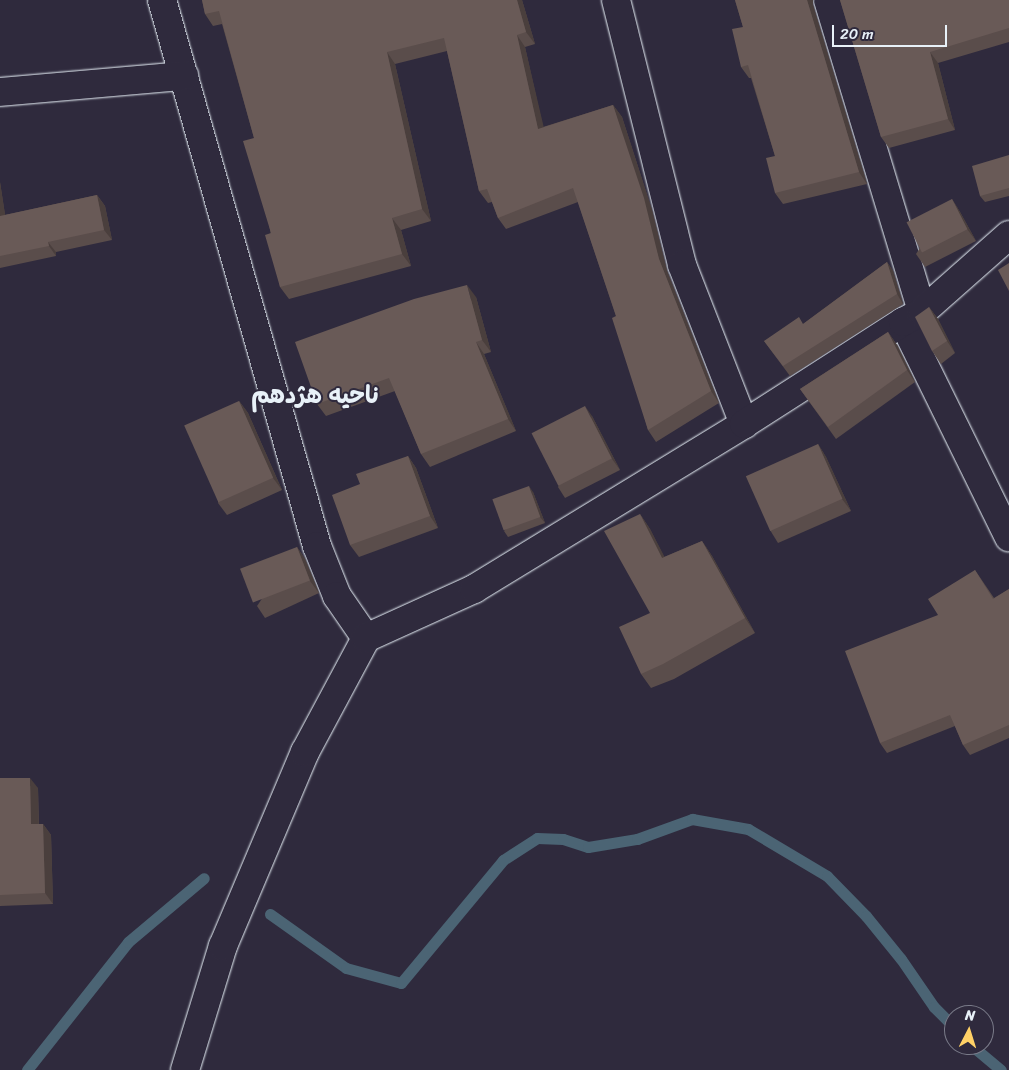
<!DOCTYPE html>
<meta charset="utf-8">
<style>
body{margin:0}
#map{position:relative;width:1009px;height:1070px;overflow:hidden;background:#2f2a3d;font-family:Sriracha,"Playpen Sans Arabic",sans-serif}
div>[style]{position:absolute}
.stream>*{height:11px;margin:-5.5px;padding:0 5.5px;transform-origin:5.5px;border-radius:5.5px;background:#4b6474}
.roads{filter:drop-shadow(0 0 1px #e8f1f8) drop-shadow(0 0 1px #e8f1f8)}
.minor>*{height:28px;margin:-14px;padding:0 14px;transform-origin:14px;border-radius:14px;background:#2f2a3d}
.wall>*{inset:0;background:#5a4d4b}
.shaded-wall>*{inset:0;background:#4a3f3d}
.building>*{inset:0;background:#695a57;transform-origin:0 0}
span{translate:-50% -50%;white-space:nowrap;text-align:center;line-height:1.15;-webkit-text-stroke:4px #2f2a3d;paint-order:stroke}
.district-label{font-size:24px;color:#e8f1f8;font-weight:700}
.north{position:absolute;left:944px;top:1005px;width:50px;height:50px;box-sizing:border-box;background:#2f2a3d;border:1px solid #797a88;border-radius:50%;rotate:5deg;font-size:14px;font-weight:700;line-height:20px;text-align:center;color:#e8f1f8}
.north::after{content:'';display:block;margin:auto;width:18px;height:22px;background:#ffd166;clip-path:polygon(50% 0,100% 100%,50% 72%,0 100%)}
.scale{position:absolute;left:832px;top:25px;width:115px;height:22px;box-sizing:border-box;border:2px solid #e8f1f8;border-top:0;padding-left:6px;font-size:15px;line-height:18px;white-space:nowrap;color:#e8f1f8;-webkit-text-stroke:4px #2f2a3d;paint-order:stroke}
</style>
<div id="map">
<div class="stream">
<div style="left:270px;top:914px;width:93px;rotate:35.4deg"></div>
<div style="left:346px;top:968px;width:57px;rotate:15.3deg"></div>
<div style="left:401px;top:983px;width:160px;rotate:-50.3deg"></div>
<div style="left:503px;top:860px;width:40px;rotate:-32.9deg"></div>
<div style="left:537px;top:838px;width:26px;rotate:2deg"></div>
<div style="left:563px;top:839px;width:26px;rotate:18deg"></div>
<div style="left:588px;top:847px;width:50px;rotate:-9.3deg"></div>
<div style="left:637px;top:839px;width:59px;rotate:-20deg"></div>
<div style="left:692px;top:819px;width:57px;rotate:10.1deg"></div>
<div style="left:748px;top:829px;width:92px;rotate:30.7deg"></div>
<div style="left:827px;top:876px;width:56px;rotate:45.7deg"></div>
<div style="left:866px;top:916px;width:55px;rotate:50.9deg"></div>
<div style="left:901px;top:959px;width:58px;rotate:55.5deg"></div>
<div style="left:934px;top:1007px;width:28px;rotate:45deg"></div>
<div style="left:971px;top:1045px;width:39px;rotate:40deg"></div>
<div style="left:27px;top:1070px;width:163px;rotate:-51.7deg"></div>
<div style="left:128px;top:942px;width:99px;rotate:-40.1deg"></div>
</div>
<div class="roads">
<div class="minor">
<div style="left:162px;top:0;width:568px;rotate:74.15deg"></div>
<div style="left:317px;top:546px;width:54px;rotate:68.2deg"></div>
<div style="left:337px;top:596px;width:51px;rotate:55.4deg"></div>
<div style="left:616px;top:0;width:273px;rotate:76deg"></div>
<div style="left:682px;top:265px;width:171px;rotate:68.7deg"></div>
<div style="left:828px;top:0;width:326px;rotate:73.2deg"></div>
<div style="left:0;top:92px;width:185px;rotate:-5deg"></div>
<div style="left:903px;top:322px;width:240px;rotate:63.8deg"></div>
<div style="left:185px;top:1070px;width:130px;rotate:-73deg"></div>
<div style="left:223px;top:946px;width:211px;rotate:-67.1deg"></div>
<div style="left:305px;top:752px;width:129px;rotate:-61.8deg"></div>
<div style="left:366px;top:638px;width:119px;rotate:-24.4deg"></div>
<div style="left:474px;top:589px;width:316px;rotate:-31.4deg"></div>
<div style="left:744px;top:424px;width:189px;rotate:-32.7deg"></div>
<div style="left:903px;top:322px;width:21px;rotate:-28deg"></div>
<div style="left:922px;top:312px;width:116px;rotate:-41.5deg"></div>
</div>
</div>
<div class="wall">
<div style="clip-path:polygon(202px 0,522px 0,535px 44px,525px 47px,543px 127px,613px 105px,622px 117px,652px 210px,667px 271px,719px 403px,656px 442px,648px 430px,616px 316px,578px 202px,506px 229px,498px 218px,492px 202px,488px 203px,479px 191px,447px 51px,395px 64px,431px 221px,401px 230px,411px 266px,289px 299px,280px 287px,254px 138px,222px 24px,213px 26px,205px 14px)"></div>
<div style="clip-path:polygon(735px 0,813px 0,813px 5px,867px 184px,783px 204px,775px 193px,775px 156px,751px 78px,749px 78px,741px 67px,743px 27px)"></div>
<div style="clip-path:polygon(840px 0,1009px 0,1009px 42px,938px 63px,955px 130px,889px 148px,881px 137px)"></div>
<div style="clip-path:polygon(1009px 155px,1009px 196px,985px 202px,980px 196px)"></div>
<div style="clip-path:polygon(0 182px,5px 215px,97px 195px,105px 206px,112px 240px,56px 252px,56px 256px,0 268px)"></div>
<div style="clip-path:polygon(952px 199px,960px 212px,976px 241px,925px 267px,916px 254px)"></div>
<div style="clip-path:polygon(887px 262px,893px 271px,903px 304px,790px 376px,764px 341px,803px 324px)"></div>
<div style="clip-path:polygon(476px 297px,491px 352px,484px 354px,516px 431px,430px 467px,421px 454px,395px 391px,326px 416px,317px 404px)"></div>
<div style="clip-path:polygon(929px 307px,938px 319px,955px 353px,941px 364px,932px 351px)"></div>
<div style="clip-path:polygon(888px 332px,897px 345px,915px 382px,836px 439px,800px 389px)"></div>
<div style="clip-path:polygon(239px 401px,248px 413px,282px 490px,227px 515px,218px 503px)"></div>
<div style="clip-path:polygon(592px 416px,620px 470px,565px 498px,558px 487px)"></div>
<div style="clip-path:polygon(818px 444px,826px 457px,851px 511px,778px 543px,770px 530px)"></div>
<div style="clip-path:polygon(408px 456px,416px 468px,438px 528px,359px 557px,350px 545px,360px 484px)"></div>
<div style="clip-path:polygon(533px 492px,545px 523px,508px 537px,504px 531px)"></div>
<div style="clip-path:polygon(640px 514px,650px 529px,664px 557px,702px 541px,712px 556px,755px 633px,674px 679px,651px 688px,641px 674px,650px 613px)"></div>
<div style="clip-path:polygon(297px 547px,305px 559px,319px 593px,265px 618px,257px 606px)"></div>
<div style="clip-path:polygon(975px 570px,994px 598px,1009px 589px,1009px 738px,970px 755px,963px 745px,955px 726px,887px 753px,880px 743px,938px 615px)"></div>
<div style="clip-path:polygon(0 778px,38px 788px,39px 824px,43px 824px,51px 835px,53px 904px,0 906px)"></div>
</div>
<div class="shaded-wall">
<div style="clip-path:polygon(517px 0,522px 0,535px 44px,526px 32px)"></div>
<div style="clip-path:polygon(807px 0,813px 0,813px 5px,867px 184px,859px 172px)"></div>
<div style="clip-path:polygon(517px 35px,525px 47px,547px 141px,538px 129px)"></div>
<div style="clip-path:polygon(387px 52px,395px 64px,431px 221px,422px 209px)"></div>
<div style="clip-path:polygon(930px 52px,938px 63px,955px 130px,948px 119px)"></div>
<div style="clip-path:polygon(613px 105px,622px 117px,652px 210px,667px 271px,719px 403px,711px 391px,659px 259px)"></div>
<div style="clip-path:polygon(0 182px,7px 227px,0 217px)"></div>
<div style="clip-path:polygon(97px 195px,105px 206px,112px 240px,104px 230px)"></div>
<div style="clip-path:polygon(952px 199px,960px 212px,976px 241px,967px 229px)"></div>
<div style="clip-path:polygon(392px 218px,401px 230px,411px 266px,402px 254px)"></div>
<div style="clip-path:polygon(48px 242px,56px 252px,56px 256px,49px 246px)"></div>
<div style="clip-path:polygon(887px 262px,893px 271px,903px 304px,897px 294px)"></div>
<div style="clip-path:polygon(467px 285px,476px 297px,491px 352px,482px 340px)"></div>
<div style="clip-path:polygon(929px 307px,938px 319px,955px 353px,947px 341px)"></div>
<div style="clip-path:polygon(888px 332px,897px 345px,915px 382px,907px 370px)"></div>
<div style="clip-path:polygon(476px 342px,484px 354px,516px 431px,508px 419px)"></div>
<div style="clip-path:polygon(239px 401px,248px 413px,282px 490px,273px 478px)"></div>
<div style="clip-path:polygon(585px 406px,592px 416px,620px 470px,612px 459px)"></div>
<div style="clip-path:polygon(818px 444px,826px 457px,851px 511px,842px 499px)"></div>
<div style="clip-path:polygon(408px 456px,416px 468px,438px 528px,430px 516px)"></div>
<div style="clip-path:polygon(529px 486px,533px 492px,545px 523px,540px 517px)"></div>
<div style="clip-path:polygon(640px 514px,650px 529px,673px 573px,662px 558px)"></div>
<div style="clip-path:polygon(702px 541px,712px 556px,755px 633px,745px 618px)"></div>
<div style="clip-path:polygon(297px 547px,305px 559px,319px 593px,310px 581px)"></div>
<div style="clip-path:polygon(30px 778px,38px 788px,39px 835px,31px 824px)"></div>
<div style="clip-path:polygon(43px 824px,51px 835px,53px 904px,45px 893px)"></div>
</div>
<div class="building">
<div style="clip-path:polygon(202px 0,517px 0,526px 32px,517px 35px,538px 129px,613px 105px,644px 198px,659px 259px,711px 391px,648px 430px,612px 318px,616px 316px,573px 188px,498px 218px,487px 189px,479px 191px,444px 38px,387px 52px,422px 209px,392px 218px,402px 254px,280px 287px,265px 235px,271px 233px,243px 141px,254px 138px,219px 11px,205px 14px)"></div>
<div style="clip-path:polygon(735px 0,807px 0,859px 172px,775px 193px,766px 158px,775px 156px,748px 65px,741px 67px,732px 29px,743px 27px)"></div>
<div style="clip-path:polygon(840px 0,1009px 0,1009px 28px,930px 52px,948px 119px,881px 137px)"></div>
<div style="clip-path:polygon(1009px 155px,1009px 188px,980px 196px,972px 166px)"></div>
<div style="clip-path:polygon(97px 195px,104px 230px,48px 242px,49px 246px,0 256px,0 216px)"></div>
<div style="left:952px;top:199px;width:34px;height:51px;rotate:63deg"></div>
<div style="clip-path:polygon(887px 262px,897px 294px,783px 366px,764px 341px,799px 317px,803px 324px)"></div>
<div style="clip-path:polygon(1009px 263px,1009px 291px,998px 270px)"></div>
<div style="clip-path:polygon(467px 285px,482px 340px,476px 342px,508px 419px,421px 454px,389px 378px,317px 404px,295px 342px,414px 299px)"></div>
<div style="clip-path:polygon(929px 307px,947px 341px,932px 351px,915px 317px)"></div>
<div style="clip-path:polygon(888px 332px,907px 370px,828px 427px,800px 389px)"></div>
<div style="left:239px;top:401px;width:84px;height:60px;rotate:66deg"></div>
<div style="left:585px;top:406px;width:59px;height:60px;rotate:63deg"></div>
<div style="left:818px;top:444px;width:60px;height:79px;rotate:66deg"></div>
<div style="clip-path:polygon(408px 456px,430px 516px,350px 545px,332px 495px,360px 484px,356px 474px)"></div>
<div style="left:529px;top:486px;width:33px;height:39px;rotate:70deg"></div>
<div style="clip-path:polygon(640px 514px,662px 558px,702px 541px,745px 618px,663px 664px,641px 674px,619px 627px,650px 613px,604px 531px)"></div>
<div style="left:297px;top:547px;width:36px;height:61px;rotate:69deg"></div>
<div style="clip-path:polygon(975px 570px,993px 599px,1009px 589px,1009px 725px,963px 745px,950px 715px,880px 743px,845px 651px,938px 615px,928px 599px)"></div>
<div style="clip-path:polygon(0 778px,30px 778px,31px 824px,43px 824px,45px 893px,0 895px)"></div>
</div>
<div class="district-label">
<span style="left:315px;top:396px">ناحیه هژدهم</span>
</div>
<div class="north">N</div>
<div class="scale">20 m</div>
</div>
